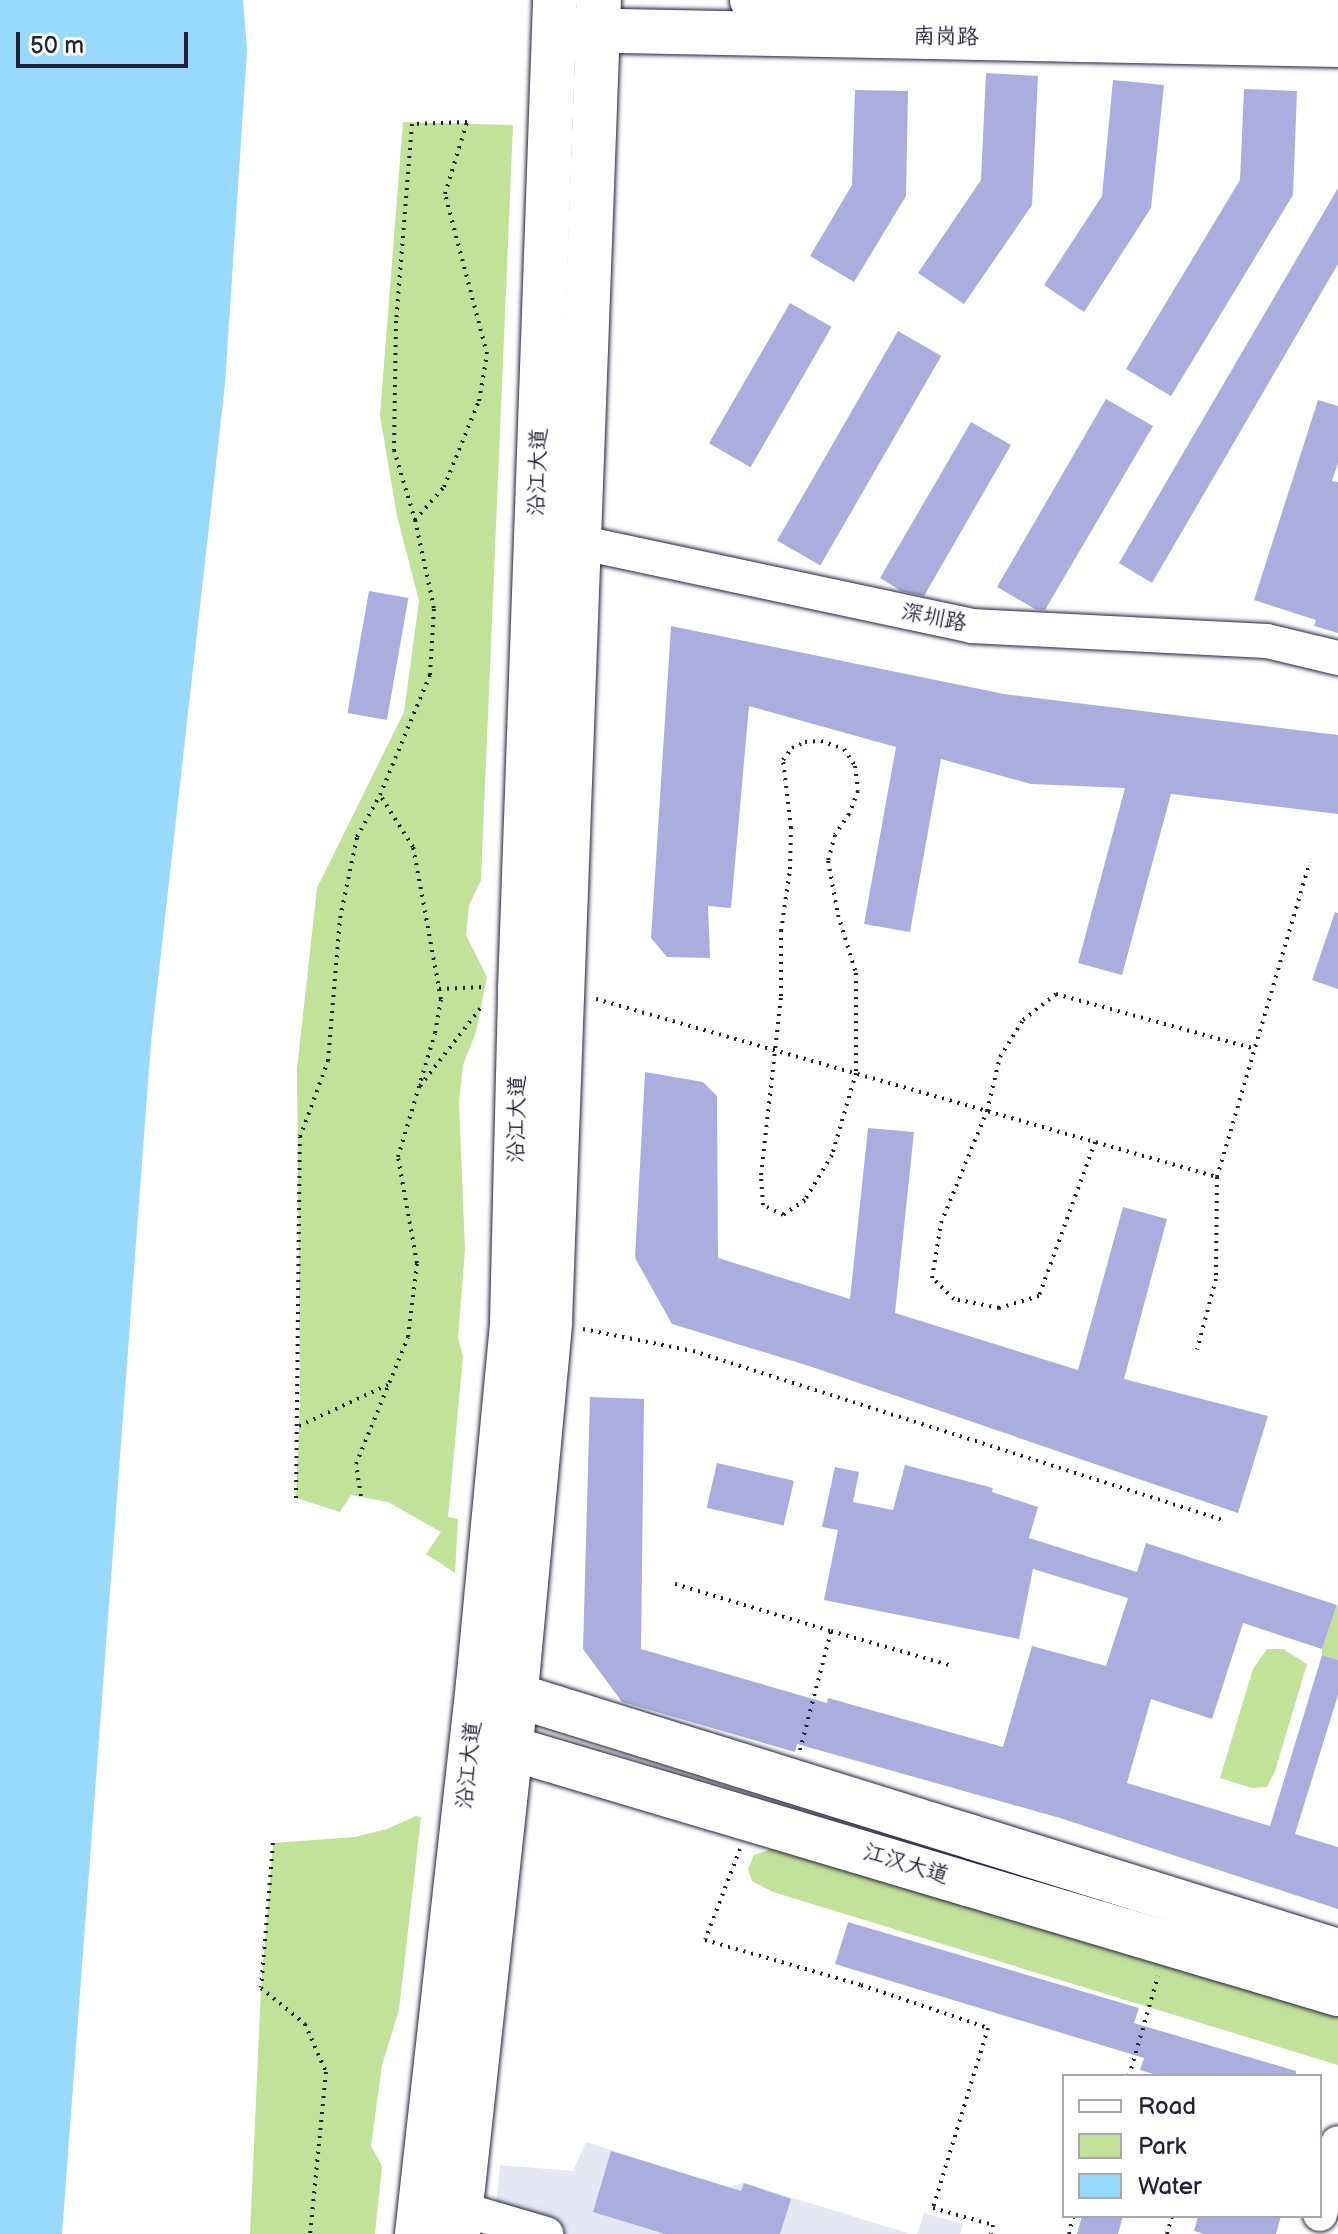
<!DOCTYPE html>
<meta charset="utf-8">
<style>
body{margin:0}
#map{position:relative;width:1338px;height:2234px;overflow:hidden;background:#fff;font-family:"Balsamiq Sans","LXGW WenKai TC",sans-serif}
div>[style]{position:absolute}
.built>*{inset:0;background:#e5e7f5}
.green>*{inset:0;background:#c2e199}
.water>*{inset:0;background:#99d9fb}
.building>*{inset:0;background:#a9aede;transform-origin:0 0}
.path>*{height:4px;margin-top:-2px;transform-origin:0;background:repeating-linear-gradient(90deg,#22223b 0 2px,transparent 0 8px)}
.roads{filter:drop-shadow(0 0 2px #22223b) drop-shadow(0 0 2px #22223b)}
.minor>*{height:34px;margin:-17px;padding:0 17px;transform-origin:17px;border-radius:17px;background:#fff}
.major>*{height:44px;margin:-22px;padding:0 22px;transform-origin:22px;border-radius:22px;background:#fff}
span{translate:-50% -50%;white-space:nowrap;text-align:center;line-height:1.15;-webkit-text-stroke:7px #fff;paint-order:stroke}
.street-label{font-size:22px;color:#22223b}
.legend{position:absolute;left:1062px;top:2074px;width:260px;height:144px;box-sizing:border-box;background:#fff;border:2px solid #a7a7b1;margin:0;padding:10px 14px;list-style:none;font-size:24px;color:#22223b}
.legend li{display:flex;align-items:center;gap:16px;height:40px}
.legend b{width:40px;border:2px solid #a7a7b1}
.scale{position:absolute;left:16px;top:32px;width:172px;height:36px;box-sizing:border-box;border:4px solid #22223b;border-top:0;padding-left:10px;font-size:24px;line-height:28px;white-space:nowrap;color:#22223b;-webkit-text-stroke:6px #fff;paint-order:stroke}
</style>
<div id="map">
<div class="built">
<div style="clip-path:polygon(586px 2142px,727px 2187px,744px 2183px,911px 2234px,493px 2234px,500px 2165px,573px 2171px)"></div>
<div style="clip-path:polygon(924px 2213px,963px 2224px,960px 2234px,917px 2234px)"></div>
</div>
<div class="green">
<div style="clip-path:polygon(403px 122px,513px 125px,481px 880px,469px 905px,466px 935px,487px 977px,476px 1032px,463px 1065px,459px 1102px,465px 1250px,458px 1338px,463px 1357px,448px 1517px,458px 1519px,455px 1573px,426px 1554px,441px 1532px,388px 1502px,351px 1495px,340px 1512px,296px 1498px,300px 1400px,297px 1069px,317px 888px,404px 712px,419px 601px,397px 516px,380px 415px)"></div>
<div style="clip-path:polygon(1337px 1605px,1338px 1607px,1338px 1660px,1322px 1655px,1322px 1649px)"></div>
<div style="clip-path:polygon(1267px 1649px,1283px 1649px,1307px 1664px,1275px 1771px,1267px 1787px,1252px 1788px,1220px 1778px,1253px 1669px)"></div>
<div style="clip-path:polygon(416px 1816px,421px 1817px,399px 2010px,382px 2065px,371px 2146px,382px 2166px,375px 2234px,250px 2234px,261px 1988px,273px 1843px,355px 1837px,387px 1829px)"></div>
<div style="clip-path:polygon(784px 1845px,798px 1846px,1338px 2016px,1338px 2065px,773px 1892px,752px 1881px,748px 1869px,754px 1855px)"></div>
</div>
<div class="water">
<div style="clip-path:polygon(0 0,243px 0,247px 50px,225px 384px,151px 1042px,62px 2234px,0 2234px)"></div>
</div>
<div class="building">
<div style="clip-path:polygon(986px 73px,1038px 76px,1032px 205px,964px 304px,918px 273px,981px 180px)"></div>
<div style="clip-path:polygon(1113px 80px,1164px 85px,1151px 208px,1084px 312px,1044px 285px,1102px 196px)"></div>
<div style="clip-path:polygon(1244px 89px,1297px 91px,1293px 195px,1171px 396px,1126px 369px,1240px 180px)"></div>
<div style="clip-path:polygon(855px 90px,908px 91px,906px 196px,854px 282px,810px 256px,852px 185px)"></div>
<div style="clip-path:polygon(1338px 188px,1338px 264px,1152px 583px,1119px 563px)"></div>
<div style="left:790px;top:303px;width:48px;height:162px;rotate:30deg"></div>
<div style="left:898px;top:331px;width:50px;height:242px;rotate:30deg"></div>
<div style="clip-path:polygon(1106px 399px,1153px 426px,1045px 610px,1035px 609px,997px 587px)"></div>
<div style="clip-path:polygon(1318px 400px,1338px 406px,1338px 463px,1332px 481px,1338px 482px,1338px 633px,1314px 626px,1316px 620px,1254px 600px)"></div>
<div style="clip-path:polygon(971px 422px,1011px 445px,924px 596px,901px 591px,880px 578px)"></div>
<div style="left:369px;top:591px;width:40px;height:124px;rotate:10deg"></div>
<div style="clip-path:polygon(671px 626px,1004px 694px,1338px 735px,1338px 814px,1171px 794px,1122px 975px,1078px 963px,1125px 788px,1031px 784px,941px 759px,910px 932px,864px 924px,896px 747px,749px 706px,731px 908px,708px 906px,710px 958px,667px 957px,651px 938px)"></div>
<div style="clip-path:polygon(1335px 912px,1338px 913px,1338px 989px,1312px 980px)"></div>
<div style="clip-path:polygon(645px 1072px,703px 1082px,717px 1096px,718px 1258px,850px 1299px,868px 1128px,914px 1132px,895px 1313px,1078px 1370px,1123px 1207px,1167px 1219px,1124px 1379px,1268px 1416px,1238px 1513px,809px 1366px,672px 1324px,635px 1258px)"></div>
<div style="clip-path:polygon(590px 1397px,644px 1399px,641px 1649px,827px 1703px,828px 1698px,1003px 1747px,1032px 1646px,1106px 1666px,1128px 1598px,1033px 1569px,1019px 1639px,824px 1600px,838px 1530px,822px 1527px,835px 1467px,859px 1472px,853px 1502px,893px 1510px,905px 1465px,993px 1488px,992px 1492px,1038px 1507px,1029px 1538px,1137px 1572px,1146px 1543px,1337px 1605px,1322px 1649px,1243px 1623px,1212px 1719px,1151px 1699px,1127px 1783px,1270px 1826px,1322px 1655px,1338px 1660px,1338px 1695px,1295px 1834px,1338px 1847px,1338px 1909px,1060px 1818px,797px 1744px,795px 1752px,622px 1702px,583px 1649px)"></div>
<div style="left:717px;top:1463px;width:79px;height:46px;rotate:13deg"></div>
<div style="clip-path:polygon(848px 1922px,1139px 2008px,1134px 2023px,1296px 2071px,1296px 2076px,1160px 2076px,1140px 2070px,1144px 2058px,835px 1964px)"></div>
<div style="clip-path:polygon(611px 2151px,741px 2191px,744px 2183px,791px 2199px,780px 2234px,665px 2234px,593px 2212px)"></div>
<div style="clip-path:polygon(1082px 2216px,1123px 2216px,1118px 2234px,1077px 2234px)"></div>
<div style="clip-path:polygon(1198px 2216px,1281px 2216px,1276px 2234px,1204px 2234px,1194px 2231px)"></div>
</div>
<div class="path">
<div style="left:821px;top:741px;width:24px;rotate:19deg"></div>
<div style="left:844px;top:749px;width:20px;rotate:57deg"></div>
<div style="left:855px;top:766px;width:25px;rotate:83deg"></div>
<div style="left:858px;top:791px;width:25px;rotate:111deg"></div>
<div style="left:849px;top:814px;width:25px;rotate:124deg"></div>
<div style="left:835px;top:835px;width:27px;rotate:105deg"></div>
<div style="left:828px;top:861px;width:55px;rotate:79.5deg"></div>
<div style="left:838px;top:915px;width:61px;rotate:72.8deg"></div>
<div style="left:856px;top:973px;width:100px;rotate:90deg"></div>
<div style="left:856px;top:1073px;width:85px;rotate:106.3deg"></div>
<div style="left:832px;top:1155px;width:52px;rotate:121deg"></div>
<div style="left:805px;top:1200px;width:27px;rotate:146deg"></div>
<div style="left:783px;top:1215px;width:22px;rotate:-153deg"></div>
<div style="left:763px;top:1205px;width:30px;rotate:-94deg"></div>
<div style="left:761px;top:1175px;width:180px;rotate:-83.6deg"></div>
<div style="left:781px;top:996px;width:65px;rotate:-90deg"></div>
<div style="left:781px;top:931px;width:63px;rotate:-81.7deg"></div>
<div style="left:790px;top:869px;width:41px;rotate:-88.6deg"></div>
<div style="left:791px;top:828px;width:68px;rotate:-96.7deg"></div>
<div style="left:783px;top:760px;width:15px;rotate:-53deg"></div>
<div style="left:792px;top:748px;width:14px;rotate:-25deg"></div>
<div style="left:805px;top:742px;width:16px;rotate:-4deg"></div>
<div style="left:439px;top:989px;width:45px;rotate:-2.5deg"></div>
<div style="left:596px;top:999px;width:646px;rotate:15.99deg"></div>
<div style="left:1217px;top:1177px;width:102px;rotate:90.6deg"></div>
<div style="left:1216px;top:1279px;width:73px;rotate:105deg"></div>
<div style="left:420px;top:1086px;width:101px;rotate:-52.2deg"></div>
<div style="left:1095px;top:1142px;width:164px;rotate:110deg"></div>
<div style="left:1039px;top:1296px;width:42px;rotate:163.3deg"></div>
<div style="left:999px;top:1308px;width:46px;rotate:-168.7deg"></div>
<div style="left:954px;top:1299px;width:30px;rotate:-136deg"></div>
<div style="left:932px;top:1278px;width:56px;rotate:-80.7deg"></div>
<div style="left:941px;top:1223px;width:121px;rotate:-67.7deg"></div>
<div style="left:987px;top:1111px;width:56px;rotate:-76.5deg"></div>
<div style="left:1000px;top:1057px;width:44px;rotate:-58.1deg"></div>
<div style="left:1023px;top:1020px;width:42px;rotate:-38.2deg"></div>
<div style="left:1056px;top:994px;width:206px;rotate:15.4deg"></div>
<div style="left:1217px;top:1177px;width:328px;rotate:-73.6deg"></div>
<div style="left:583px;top:1329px;width:112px;rotate:11.3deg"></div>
<div style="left:693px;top:1351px;width:559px;rotate:17.69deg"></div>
<div style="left:299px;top:1426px;width:100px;rotate:-24.8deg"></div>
<div style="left:361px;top:1496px;width:32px;rotate:-99deg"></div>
<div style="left:356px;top:1464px;width:137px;rotate:-67.7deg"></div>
<div style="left:408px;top:1337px;width:75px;rotate:-83.1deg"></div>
<div style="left:417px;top:1263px;width:108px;rotate:-100.2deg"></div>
<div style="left:398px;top:1157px;width:129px;rotate:-73.4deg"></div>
<div style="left:435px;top:1033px;width:35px;rotate:-80deg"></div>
<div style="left:441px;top:999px;width:155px;rotate:-100.4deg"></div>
<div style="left:413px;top:847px;width:62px;rotate:-122.4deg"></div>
<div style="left:296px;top:1498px;width:361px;rotate:-89.4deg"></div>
<div style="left:300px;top:1137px;width:81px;rotate:-69.8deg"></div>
<div style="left:328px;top:1061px;width:144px;rotate:-85.2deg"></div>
<div style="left:340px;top:918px;width:83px;rotate:-78.1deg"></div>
<div style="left:357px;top:837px;width:48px;rotate:-61.3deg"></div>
<div style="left:380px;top:795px;width:130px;rotate:-67.4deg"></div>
<div style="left:430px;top:675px;width:67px;rotate:-86.6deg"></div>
<div style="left:434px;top:608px;width:90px;rotate:-102.2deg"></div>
<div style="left:415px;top:520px;width:44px;rotate:-48.7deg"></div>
<div style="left:444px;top:487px;width:93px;rotate:-67.9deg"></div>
<div style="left:479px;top:401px;width:48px;rotate:-80.3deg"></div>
<div style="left:487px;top:354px;width:165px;rotate:-104.7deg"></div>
<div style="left:445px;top:194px;width:75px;rotate:-73deg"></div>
<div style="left:467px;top:122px;width:55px;rotate:177.9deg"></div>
<div style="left:412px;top:124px;width:198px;rotate:94.6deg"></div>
<div style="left:396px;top:321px;width:129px;rotate:90.9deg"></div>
<div style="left:394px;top:450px;width:73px;rotate:73.3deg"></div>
<div style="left:675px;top:1584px;width:163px;rotate:16.8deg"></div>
<div style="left:800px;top:1750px;width:123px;rotate:-75.4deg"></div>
<div style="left:831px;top:1631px;width:126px;rotate:16.1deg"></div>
<div style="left:273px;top:1843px;width:145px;rotate:94.7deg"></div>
<div style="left:261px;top:1988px;width:57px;rotate:39.3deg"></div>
<div style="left:305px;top:2024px;width:52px;rotate:66.4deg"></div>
<div style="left:326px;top:2072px;width:163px;rotate:95.6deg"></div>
<div style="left:740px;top:1849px;width:97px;rotate:111deg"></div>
<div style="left:705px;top:1940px;width:162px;rotate:16.1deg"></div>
<div style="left:861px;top:1985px;width:134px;rotate:18.7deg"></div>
<div style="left:988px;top:2028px;width:188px;rotate:107deg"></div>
<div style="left:933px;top:2208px;width:62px;rotate:15.8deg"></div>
<div style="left:993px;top:2225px;width:9px;rotate:103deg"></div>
<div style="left:1129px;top:2076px;width:104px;rotate:-73.8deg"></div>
<div style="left:1069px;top:2234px;width:18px;rotate:-77deg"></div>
<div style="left:1167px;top:2234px;width:19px;rotate:-74deg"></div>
</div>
<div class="roads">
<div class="minor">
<div style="left:554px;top:537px;width:426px;rotate:12deg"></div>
<div style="left:971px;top:626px;width:296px;rotate:2.9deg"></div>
<div style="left:1267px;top:641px;width:73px;rotate:13.5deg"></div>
<div style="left:461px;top:2209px;width:89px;rotate:16.4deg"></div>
<div style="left:1320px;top:2214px;width:73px;rotate:-75.8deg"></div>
</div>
<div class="major">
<div style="left:752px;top:0;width:586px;rotate:1.27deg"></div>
<div style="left:568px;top:30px;width:770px;rotate:1.12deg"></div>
<div style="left:489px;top:1687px;width:889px;rotate:17.27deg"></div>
<div style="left:483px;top:1740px;width:892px;rotate:16.55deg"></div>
<div style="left:417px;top:2234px;width:553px;rotate:-83.67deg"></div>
<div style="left:478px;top:1684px;width:365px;rotate:-84.6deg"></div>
<div style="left:512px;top:1321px;width:332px;rotate:-88.6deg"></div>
<div style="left:520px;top:989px;width:990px;rotate:-87.97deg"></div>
<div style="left:458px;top:2234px;width:492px;rotate:-83.8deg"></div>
<div style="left:511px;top:1745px;width:425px;rotate:-84.7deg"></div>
<div style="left:550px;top:1322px;width:1323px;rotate:-87.88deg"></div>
</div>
</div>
<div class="street-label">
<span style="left:946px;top:37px;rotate:1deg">南岗路</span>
<span style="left:538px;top:472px;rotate:-88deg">沿江大道</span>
<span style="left:934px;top:618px;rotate:11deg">深圳路</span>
<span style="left:517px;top:1119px;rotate:-89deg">沿江大道</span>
<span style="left:469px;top:1765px;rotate:-84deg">沿江大道</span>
<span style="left:906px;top:1864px;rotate:17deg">江汉大道</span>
</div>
<ul class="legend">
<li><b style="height:10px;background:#fff"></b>Road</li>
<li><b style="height:22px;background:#c2e199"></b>Park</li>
<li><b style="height:22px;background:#99d9fb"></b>Water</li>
</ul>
<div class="scale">50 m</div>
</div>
